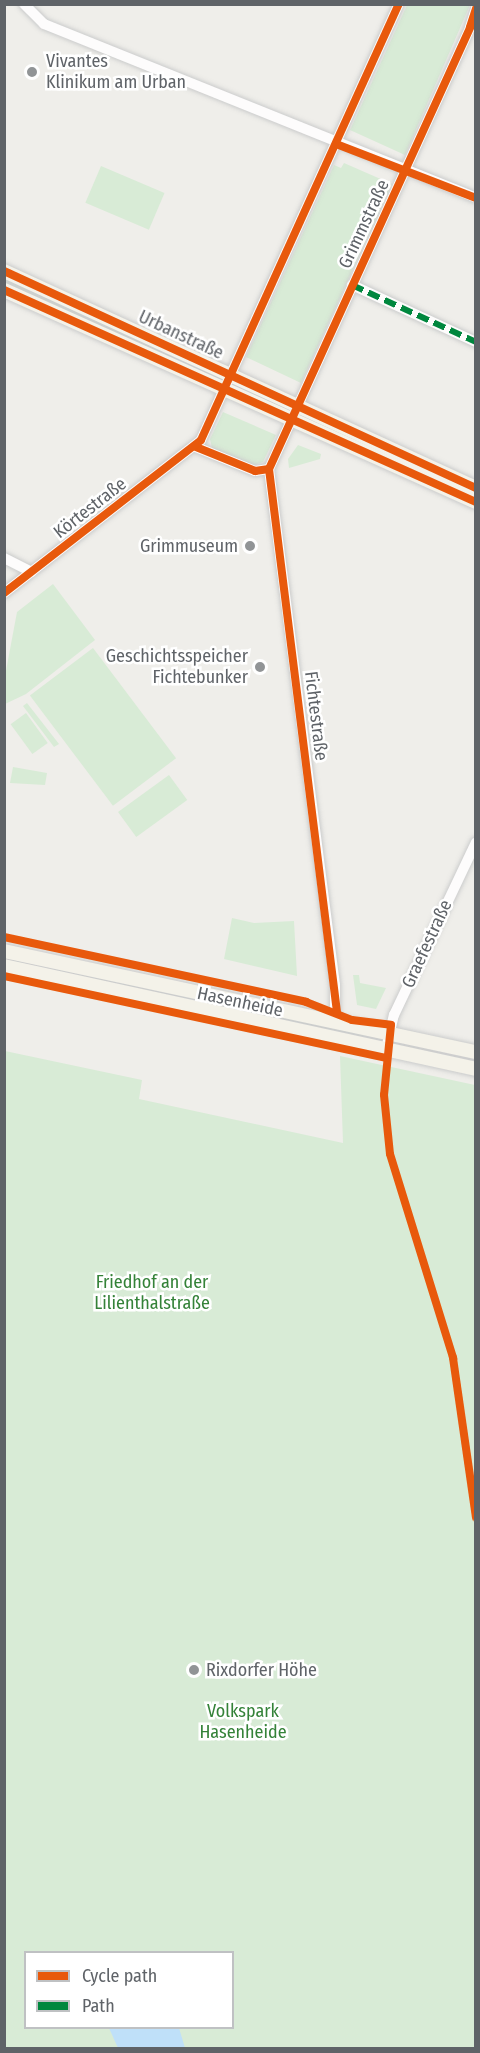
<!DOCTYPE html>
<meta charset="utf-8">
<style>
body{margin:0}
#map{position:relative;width:480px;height:2053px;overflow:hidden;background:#efeeea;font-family:"Fira Sans Condensed",sans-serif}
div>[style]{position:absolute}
.green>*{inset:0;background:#d8ebd6;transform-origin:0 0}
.water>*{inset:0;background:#bfe0f9}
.roads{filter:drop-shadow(0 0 2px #cbcccc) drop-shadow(0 0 2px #cbcccc)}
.minor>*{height:10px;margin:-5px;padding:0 5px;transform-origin:5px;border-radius:5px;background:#fdfcfc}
.major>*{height:14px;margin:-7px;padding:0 7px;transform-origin:7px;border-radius:7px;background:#f4f2e9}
.quiet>*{height:6px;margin-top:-3px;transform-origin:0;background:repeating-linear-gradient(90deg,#00873e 0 12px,transparent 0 18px)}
.cycleway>*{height:8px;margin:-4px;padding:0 4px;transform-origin:4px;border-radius:4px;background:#e8590c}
.dots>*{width:16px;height:16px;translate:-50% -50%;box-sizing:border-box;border:3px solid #fff;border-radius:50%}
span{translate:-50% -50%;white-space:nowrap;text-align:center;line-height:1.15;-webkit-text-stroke:5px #fff;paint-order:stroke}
.poi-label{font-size:18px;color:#5f6368}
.left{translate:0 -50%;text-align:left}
.right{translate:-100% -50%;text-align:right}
.street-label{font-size:18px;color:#5f6368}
.park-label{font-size:18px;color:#348238}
.frame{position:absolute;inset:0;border:6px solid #5f6368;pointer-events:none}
.legend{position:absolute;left:24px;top:1951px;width:210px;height:78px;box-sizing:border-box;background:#fff;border:2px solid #bfc1c3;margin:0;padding:8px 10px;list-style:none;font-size:18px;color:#5f6368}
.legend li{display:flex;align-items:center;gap:12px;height:30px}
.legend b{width:30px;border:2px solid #bfc1c3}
</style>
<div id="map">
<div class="green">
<div style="clip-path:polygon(407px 5px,470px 5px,405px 155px,350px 130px)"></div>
<div style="clip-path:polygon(344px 163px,392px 184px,301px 383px,246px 357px,334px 165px,341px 168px)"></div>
<div style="left:101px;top:166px;width:69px;height:40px;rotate:23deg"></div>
<div style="left:5px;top:276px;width:192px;height:8px;rotate:24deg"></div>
<div style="clip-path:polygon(223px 412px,276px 435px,263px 462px,254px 465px,212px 448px,210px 439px)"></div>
<div style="clip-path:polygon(298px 445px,321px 454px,320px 459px,289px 468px,288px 459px)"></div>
<div style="clip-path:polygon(53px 584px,95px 640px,26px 694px,5px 704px,5px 676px,17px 612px)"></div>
<div style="left:93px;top:648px;width:138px;height:79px;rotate:53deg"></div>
<div style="clip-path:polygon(27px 703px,59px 744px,54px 747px,23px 706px)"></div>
<div style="left:26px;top:713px;width:37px;height:19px;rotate:54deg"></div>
<div style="clip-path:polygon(13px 767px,47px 773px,45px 785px,10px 783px)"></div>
<div style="left:169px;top:775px;width:31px;height:63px;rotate:54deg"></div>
<div style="clip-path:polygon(232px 918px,254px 923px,294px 921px,297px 976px,224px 959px)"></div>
<div style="clip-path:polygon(5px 957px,363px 1034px,363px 1036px,5px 962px)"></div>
<div style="clip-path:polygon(353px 975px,359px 975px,360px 983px,386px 988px,376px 1009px,357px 1005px)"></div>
<div style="clip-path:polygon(evenodd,5px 1051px,142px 1080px,139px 1099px,343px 1143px,340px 1056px,475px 1085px,475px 2048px,5px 2048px,5px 1051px,26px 1952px,232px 1952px,232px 2028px,26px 2028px,26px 1952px)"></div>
</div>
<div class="water">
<div style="clip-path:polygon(109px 2028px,179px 2028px,185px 2048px,118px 2048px)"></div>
</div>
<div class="roads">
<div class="minor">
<div style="left:24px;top:4px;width:28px;rotate:45deg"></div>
<div style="left:44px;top:24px;width:466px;rotate:21.9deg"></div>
<div style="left:352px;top:285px;width:136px;rotate:24.7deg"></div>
<div style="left:196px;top:447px;width:64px;rotate:22.1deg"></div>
<div style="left:255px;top:471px;width:14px;rotate:-8deg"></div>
<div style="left:4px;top:558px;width:31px;rotate:27deg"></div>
<div style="left:4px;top:593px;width:249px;rotate:-37.8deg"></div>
<div style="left:201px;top:440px;width:479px;rotate:-65.6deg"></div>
<div style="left:335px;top:1022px;width:37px;rotate:-90deg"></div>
<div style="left:335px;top:985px;width:520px;rotate:-97.29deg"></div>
<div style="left:269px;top:469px;width:486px;rotate:-65.5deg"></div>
<div style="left:470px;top:27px;width:20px;rotate:-72deg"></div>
<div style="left:386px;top:1049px;width:35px;rotate:-77deg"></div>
<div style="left:394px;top:1015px;width:191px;rotate:-64.6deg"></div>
</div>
<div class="major">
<div style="left:4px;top:271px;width:519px;rotate:24.69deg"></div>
<div style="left:4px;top:290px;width:517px;rotate:24.19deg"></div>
<div style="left:4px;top:951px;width:483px;rotate:12.1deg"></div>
<div style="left:4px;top:966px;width:483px;rotate:12.3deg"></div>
</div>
</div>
<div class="quiet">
<div style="left:352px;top:285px;width:136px;rotate:24.7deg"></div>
</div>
<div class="cycleway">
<div style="left:336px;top:144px;width:150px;rotate:21.1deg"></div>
<div style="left:4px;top:271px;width:519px;rotate:24.69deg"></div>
<div style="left:4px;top:290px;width:517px;rotate:24.19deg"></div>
<div style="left:196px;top:447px;width:64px;rotate:22.1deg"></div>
<div style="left:255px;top:471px;width:14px;rotate:-8deg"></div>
<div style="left:4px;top:593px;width:249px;rotate:-37.8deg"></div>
<div style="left:201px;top:440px;width:479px;rotate:-65.6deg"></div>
<div style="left:4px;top:937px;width:309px;rotate:12.1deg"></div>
<div style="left:306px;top:1002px;width:49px;rotate:21.4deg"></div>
<div style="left:352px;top:1020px;width:39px;rotate:7deg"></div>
<div style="left:391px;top:1025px;width:70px;rotate:95.7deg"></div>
<div style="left:384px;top:1095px;width:59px;rotate:84.2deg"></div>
<div style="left:390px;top:1154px;width:214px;rotate:72.8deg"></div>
<div style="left:453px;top:1358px;width:161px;rotate:81.8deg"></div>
<div style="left:4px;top:976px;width:390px;rotate:12.1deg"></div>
<div style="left:337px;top:1012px;width:547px;rotate:-97.14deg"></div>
<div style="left:269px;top:469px;width:486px;rotate:-65.5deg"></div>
<div style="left:470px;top:27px;width:20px;rotate:-72deg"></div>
</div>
<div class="dots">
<div style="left:32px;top:72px;background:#919496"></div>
<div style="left:250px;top:546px;background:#919496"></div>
<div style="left:260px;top:667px;background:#919496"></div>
<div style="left:194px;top:1670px;background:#919496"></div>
</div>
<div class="poi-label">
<span class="left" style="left:46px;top:72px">Vivantes<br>Klinikum am Urban</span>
<span class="right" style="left:238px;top:546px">Grimmuseum</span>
<span class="right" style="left:248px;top:667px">Geschichtsspeicher<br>Fichtebunker</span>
<span class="left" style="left:206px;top:1670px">Rixdorfer Höhe</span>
</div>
<div class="street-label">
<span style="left:364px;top:224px;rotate:-65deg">Grimmstraße</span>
<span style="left:181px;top:335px;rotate:25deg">Urbanstraße</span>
<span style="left:90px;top:508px;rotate:-38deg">Körtestraße</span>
<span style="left:316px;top:716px;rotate:83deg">Fichtestraße</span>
<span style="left:427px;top:944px;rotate:-65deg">Graefestraße</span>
<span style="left:240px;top:1002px;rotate:12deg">Hasenheide</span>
</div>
<div class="park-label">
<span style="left:152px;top:1293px">Friedhof an der<br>Lilienthalstraße</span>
<span style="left:243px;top:1722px">Volkspark<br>Hasenheide</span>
</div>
<div class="frame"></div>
<ul class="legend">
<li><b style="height:8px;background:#e8590c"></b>Cycle path</li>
<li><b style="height:8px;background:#00873e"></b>Path</li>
</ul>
</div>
